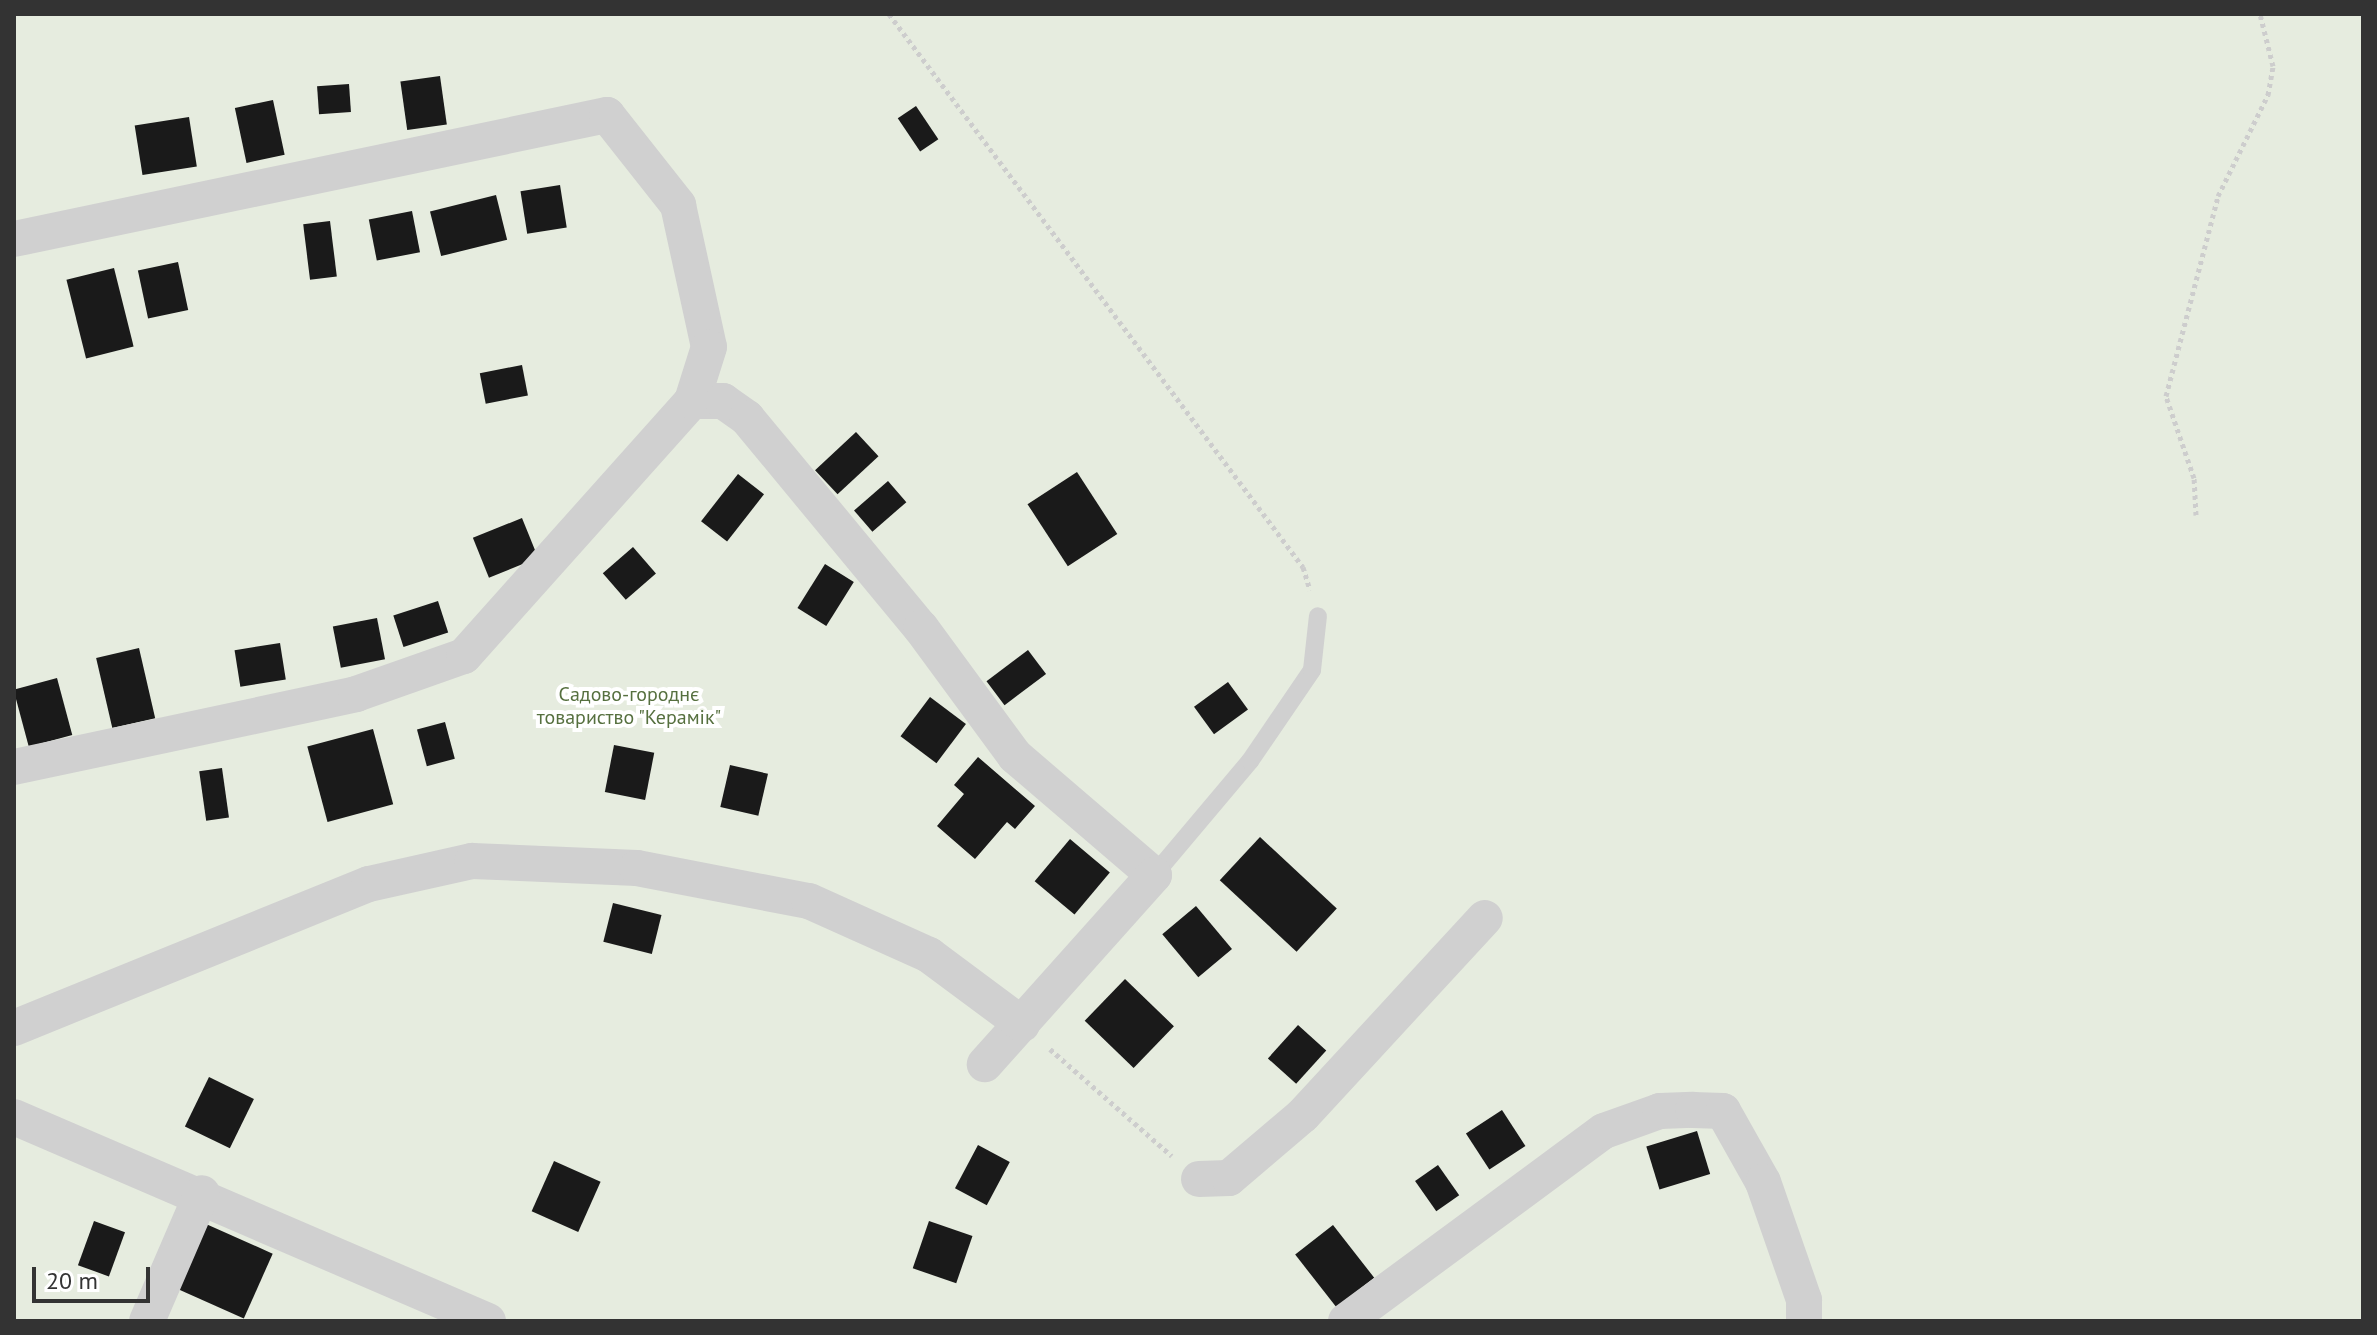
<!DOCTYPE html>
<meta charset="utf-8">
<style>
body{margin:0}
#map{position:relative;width:2377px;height:1335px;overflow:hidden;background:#fff;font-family:"PT Sans",sans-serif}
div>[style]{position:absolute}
.green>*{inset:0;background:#e6ecdf;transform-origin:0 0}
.building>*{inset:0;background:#1a1a1a;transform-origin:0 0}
.path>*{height:5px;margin-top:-2.5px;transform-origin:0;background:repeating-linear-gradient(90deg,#cdcdcd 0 4px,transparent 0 8px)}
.service>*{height:18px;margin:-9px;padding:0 9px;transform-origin:9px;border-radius:9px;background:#d0d0d0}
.minor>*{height:36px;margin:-18px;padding:0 18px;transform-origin:18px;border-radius:18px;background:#d0d0d0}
span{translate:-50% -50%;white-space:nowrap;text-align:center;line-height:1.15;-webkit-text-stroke:8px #fff;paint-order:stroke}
.park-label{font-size:20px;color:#56703f}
.frame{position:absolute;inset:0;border:16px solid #333;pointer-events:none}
.scale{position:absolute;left:32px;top:1267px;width:118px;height:36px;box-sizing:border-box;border:4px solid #333;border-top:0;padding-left:10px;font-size:24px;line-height:28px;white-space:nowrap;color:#333;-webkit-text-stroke:6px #fff;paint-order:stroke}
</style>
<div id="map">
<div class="green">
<div style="left:14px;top:14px;width:2349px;height:1307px"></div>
</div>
<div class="building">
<div style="left:440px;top:76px;width:49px;height:40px;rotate:82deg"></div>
<div style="left:349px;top:84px;width:28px;height:32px;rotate:86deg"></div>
<div style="left:273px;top:100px;width:56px;height:39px;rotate:78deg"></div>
<div style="left:916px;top:106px;width:40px;height:22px;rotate:56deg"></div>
<div style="left:189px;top:117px;width:50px;height:55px;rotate:81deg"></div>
<div style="left:560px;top:185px;width:43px;height:40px;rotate:81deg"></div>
<div style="left:496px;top:195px;width:46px;height:68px;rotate:76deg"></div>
<div style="left:412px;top:211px;width:42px;height:44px;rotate:79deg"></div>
<div style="left:330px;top:221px;width:56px;height:27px;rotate:83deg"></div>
<div style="left:178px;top:262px;width:49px;height:41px;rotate:78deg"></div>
<div style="left:114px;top:268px;width:81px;height:49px;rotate:76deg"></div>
<div style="left:522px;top:365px;width:31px;height:43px;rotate:79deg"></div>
<div style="left:856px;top:432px;width:33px;height:56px;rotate:47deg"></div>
<div style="left:1077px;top:472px;width:74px;height:59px;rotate:57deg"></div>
<div style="left:738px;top:474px;width:33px;height:60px;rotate:38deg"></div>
<div style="left:888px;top:481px;width:28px;height:45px;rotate:49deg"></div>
<div style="left:522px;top:518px;width:43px;height:53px;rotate:68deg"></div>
<div style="left:633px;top:547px;width:35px;height:40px;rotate:49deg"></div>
<div style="left:825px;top:564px;width:34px;height:52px;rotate:32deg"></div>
<div style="left:438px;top:601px;width:33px;height:47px;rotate:72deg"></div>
<div style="left:377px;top:618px;width:42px;height:45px;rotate:79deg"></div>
<div style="left:280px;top:643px;width:37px;height:46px;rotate:81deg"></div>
<div style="left:139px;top:648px;width:72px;height:44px;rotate:77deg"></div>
<div style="left:1028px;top:650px;width:30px;height:52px;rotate:53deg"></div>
<div style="left:57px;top:678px;width:59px;height:45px;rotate:75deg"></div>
<div style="left:1228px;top:682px;width:34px;height:42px;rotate:54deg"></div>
<div style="left:930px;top:697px;width:45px;height:49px;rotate:37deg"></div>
<div style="left:445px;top:722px;width:38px;height:29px;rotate:75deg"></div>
<div style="left:373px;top:729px;width:78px;height:68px;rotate:75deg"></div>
<div style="left:614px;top:745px;width:41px;height:48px;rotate:11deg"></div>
<div style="clip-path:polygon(978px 757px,1035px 806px,1015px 829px,1007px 822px,975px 859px,937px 826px,964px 794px,954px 785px)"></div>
<div style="left:730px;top:765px;width:39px;height:43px;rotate:13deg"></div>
<div style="left:222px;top:768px;width:50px;height:23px;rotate:82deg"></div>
<div style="left:1260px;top:837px;width:105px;height:59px;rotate:43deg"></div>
<div style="left:1070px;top:839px;width:52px;height:55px;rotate:40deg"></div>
<div style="left:613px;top:903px;width:50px;height:40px;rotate:14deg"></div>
<div style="left:1196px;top:906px;width:56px;height:44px;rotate:50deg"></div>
<div style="left:1125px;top:979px;width:68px;height:58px;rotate:44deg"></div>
<div style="left:1298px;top:1025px;width:38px;height:45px;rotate:42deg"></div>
<div style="left:209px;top:1077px;width:50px;height:55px;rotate:26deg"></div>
<div style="left:1502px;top:1110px;width:43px;height:43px;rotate:57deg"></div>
<div style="left:1697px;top:1131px;width:45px;height:53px;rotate:73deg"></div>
<div style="left:978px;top:1145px;width:36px;height:49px;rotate:28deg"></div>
<div style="left:554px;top:1161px;width:51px;height:55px;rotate:24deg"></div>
<div style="left:1438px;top:1165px;width:37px;height:28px;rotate:55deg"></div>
<div style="left:94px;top:1221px;width:33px;height:47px;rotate:20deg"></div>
<div style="left:929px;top:1221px;width:46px;height:50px;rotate:19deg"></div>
<div style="left:206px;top:1224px;width:73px;height:71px;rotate:24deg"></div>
<div style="left:1333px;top:1225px;width:67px;height:48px;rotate:52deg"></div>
</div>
<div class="path">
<div style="left:889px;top:14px;width:691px;rotate:53.18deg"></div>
<div style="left:1303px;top:567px;width:24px;rotate:73deg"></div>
<div style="left:2196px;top:515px;width:37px;rotate:-93deg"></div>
<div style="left:2194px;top:478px;width:87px;rotate:-108.9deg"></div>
<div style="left:2166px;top:396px;width:207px;rotate:-75.4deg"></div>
<div style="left:2218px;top:196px;width:113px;rotate:-63.7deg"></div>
<div style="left:2268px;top:95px;width:29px;rotate:-80deg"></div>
<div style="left:2273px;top:66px;width:54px;rotate:-104deg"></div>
<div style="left:1050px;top:1049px;width:162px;rotate:41.3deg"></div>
</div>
<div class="service">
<div style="left:1154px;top:875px;width:149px;rotate:-49.9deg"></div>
<div style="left:1250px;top:761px;width:110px;rotate:-55.7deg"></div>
<div style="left:1312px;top:670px;width:54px;rotate:-83.7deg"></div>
</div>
<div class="minor">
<div style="left:14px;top:239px;width:606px;rotate:-11.81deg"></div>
<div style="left:607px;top:115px;width:115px;rotate:51.7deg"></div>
<div style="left:678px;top:205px;width:145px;rotate:77.7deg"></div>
<div style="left:709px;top:347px;width:57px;rotate:107.5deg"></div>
<div style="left:14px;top:767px;width:350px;rotate:-12deg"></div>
<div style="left:356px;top:694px;width:114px;rotate:-19.4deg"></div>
<div style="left:464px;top:656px;width:342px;rotate:-48.2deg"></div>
<div style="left:692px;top:401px;width:31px"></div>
<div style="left:723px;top:401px;width:29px;rotate:35deg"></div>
<div style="left:747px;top:418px;width:273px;rotate:50.4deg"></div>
<div style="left:921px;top:628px;width:159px;rotate:53.7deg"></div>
<div style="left:1015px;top:756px;width:183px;rotate:40.6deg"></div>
<div style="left:1154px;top:875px;width:254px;rotate:131.8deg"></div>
<div style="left:14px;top:1028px;width:383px;rotate:-22.1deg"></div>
<div style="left:369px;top:884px;width:106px;rotate:-12.6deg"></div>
<div style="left:472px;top:861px;width:165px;rotate:2.4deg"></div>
<div style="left:637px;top:868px;width:175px;rotate:10.9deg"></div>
<div style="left:809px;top:901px;width:132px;rotate:24.2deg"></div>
<div style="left:929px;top:955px;width:116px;rotate:36.6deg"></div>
<div style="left:14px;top:1117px;width:516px;rotate:23.29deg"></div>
<div style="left:1199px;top:1179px;width:30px;rotate:-2deg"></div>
<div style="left:1229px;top:1178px;width:97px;rotate:-40.4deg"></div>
<div style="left:1303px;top:1115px;width:268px;rotate:-47.3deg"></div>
<div style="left:147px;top:1321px;width:139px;rotate:-66.7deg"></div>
<div style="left:1346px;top:1321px;width:320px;rotate:-36.4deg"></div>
<div style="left:1604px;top:1131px;width:59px;rotate:-19.7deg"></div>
<div style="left:1660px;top:1111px;width:33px;rotate:-2deg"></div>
<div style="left:1693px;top:1110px;width:30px;rotate:2deg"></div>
<div style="left:1723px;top:1111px;width:81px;rotate:60.6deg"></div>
<div style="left:1763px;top:1182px;width:125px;rotate:70.8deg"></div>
<div style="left:1804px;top:1300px;width:21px;rotate:90deg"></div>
</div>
<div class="park-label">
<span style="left:629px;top:706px">Садово-городнє<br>товариство "Керамік"</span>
</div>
<div class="frame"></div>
<div class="scale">20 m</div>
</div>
